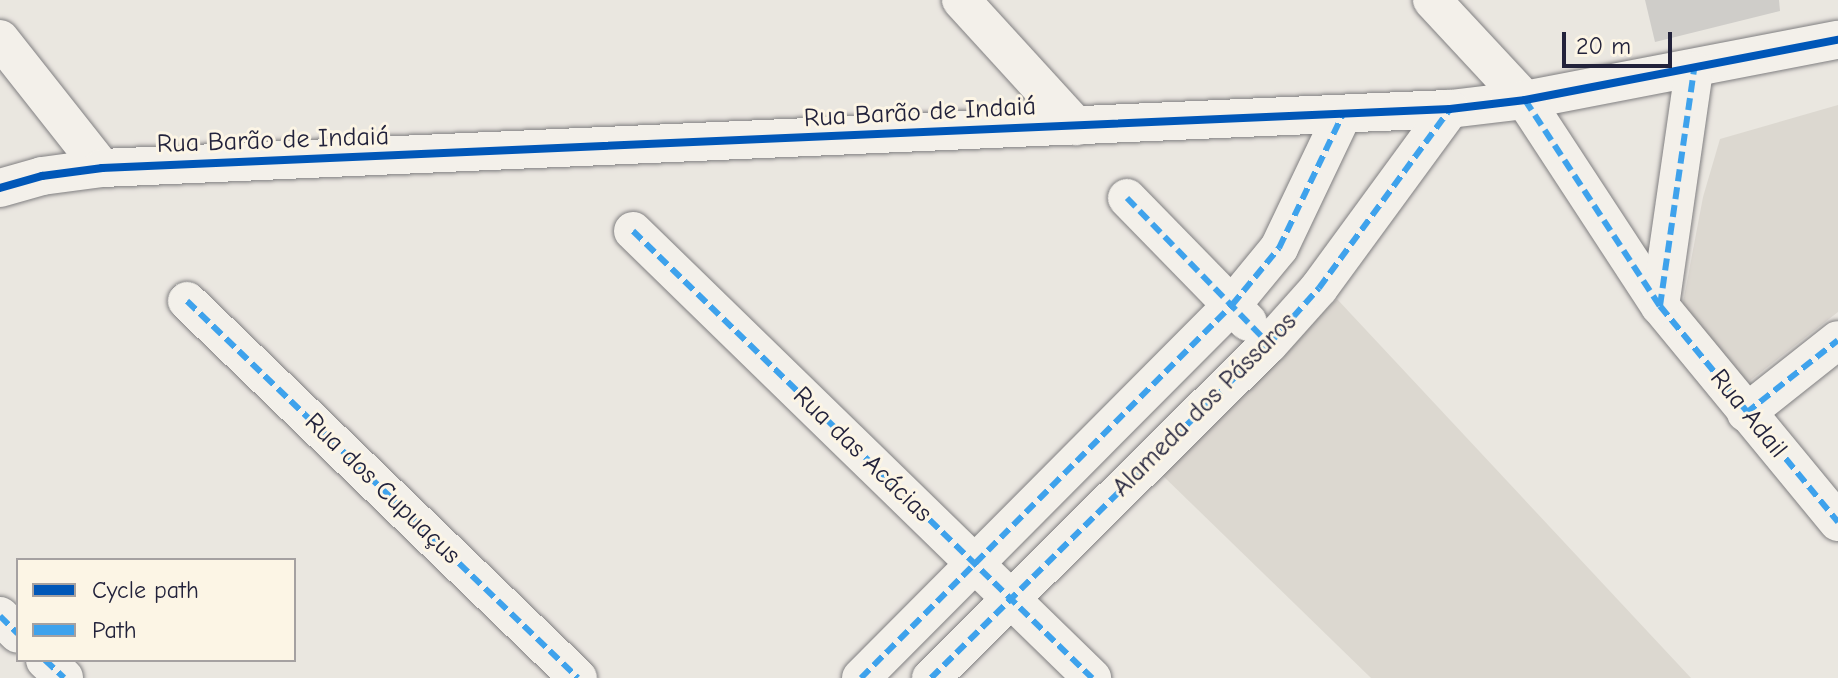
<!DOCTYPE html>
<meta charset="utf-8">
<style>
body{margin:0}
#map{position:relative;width:1838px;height:678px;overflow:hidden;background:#eae7e0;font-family:"Comic Neue",sans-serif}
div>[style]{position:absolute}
.green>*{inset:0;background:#dcd8d0}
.building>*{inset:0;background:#cfcdc9}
.roads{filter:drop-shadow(0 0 2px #807f81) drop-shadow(0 0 2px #807f81)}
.minor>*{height:38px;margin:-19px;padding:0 19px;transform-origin:19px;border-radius:19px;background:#f3f0ea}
.quiet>*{height:6px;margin-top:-3px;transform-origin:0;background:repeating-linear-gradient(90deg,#3ea2ec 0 12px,transparent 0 18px)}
.cycleway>*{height:8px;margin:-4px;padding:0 4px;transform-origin:4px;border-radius:4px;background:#0057b8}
span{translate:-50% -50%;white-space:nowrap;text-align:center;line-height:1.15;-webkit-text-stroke:6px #fcf5e5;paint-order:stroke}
.street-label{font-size:26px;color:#22223b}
.legend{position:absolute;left:16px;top:558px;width:280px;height:104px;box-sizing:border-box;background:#fcf5e5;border:2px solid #a5a1a1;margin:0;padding:10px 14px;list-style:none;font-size:24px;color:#22223b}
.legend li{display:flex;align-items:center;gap:16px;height:40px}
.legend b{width:40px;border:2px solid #a5a1a1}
.scale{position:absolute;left:1562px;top:32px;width:110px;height:36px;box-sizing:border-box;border:4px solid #22223b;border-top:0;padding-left:10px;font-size:24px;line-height:28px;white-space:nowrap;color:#22223b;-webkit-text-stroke:6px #fcf5e5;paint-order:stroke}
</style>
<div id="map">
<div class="green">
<div style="clip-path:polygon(1838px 105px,1838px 312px,1747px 383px,1682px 308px,1703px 197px,1720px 139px)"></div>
<div style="clip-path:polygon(1337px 299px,1691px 678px,1371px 678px,1159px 472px)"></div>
</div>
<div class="building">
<div style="clip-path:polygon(1645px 0,1779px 0,1780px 11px,1655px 42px)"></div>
</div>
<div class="roads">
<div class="minor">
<div style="left:961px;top:0;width:171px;rotate:47.6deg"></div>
<div style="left:1432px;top:0;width:137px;rotate:47.1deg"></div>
<div style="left:1525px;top:100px;width:246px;rotate:56.8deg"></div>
<div style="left:1660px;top:306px;width:280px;rotate:50.5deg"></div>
<div style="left:0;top:39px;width:164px;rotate:51.7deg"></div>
<div style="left:0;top:188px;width:44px;rotate:-15.9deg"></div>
<div style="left:42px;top:176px;width:61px;rotate:-7.6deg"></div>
<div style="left:102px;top:168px;width:1349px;rotate:-2.51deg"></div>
<div style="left:1450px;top:109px;width:76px;rotate:-6.8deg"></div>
<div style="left:1525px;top:100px;width:319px;rotate:-10.9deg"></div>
<div style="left:1127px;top:198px;width:173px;rotate:45.7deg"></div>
<div style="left:633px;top:231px;width:641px;rotate:44.24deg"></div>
<div style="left:187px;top:301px;width:543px;rotate:43.96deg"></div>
<div style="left:1660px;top:306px;width:238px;rotate:-81.8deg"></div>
<div style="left:1746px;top:413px;width:117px;rotate:-38.4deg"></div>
<div style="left:0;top:616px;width:25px;rotate:45deg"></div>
<div style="left:45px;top:660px;width:26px;rotate:43deg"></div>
<div style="left:861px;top:678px;width:526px;rotate:-45.15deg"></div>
<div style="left:1232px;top:305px;width:74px;rotate:-50.5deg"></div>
<div style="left:1279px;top:248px;width:148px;rotate:-64.5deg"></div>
<div style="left:931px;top:678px;width:475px;rotate:-44.7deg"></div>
<div style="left:1269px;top:344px;width:75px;rotate:-48.2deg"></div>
<div style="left:1319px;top:288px;width:222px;rotate:-53.8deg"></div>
</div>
</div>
<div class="quiet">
<div style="left:1525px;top:100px;width:246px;rotate:56.8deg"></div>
<div style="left:1660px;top:306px;width:280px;rotate:50.5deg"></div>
<div style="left:1127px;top:198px;width:204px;rotate:45.8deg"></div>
<div style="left:633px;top:231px;width:641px;rotate:44.24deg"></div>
<div style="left:187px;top:301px;width:543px;rotate:43.96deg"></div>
<div style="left:1660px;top:306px;width:238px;rotate:-81.8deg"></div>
<div style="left:1746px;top:413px;width:117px;rotate:-38.4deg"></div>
<div style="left:0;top:616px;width:25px;rotate:45deg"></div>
<div style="left:45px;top:660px;width:26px;rotate:43deg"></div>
<div style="left:861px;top:678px;width:526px;rotate:-45.15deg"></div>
<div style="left:1232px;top:305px;width:74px;rotate:-50.5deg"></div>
<div style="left:1279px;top:248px;width:148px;rotate:-64.5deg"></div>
<div style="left:931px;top:678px;width:475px;rotate:-44.7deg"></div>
<div style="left:1269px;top:344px;width:75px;rotate:-48.2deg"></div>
<div style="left:1319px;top:288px;width:222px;rotate:-53.8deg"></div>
</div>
<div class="cycleway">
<div style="left:0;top:188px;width:44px;rotate:-15.9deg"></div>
<div style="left:42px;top:176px;width:61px;rotate:-7.6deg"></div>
<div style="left:102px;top:168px;width:1349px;rotate:-2.51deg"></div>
<div style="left:1450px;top:109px;width:76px;rotate:-6.8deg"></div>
<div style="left:1525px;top:100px;width:319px;rotate:-10.9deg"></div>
</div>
<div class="street-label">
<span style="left:920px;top:113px;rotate:-3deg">Rua Barão de Indaiá</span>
<span style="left:273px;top:141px;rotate:-2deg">Rua Barão de Indaiá</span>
<span style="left:1205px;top:405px;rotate:-45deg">Alameda dos Pássaros</span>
<span style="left:1748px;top:414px;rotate:51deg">Rua Adail</span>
<span style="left:862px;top:455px;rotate:44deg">Rua das Acácias</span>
<span style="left:382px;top:489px;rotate:44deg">Rua dos Cupuaçus</span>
</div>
<ul class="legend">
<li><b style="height:10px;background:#0057b8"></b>Cycle path</li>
<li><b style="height:10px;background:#3ea2ec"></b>Path</li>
</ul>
<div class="scale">20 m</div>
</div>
